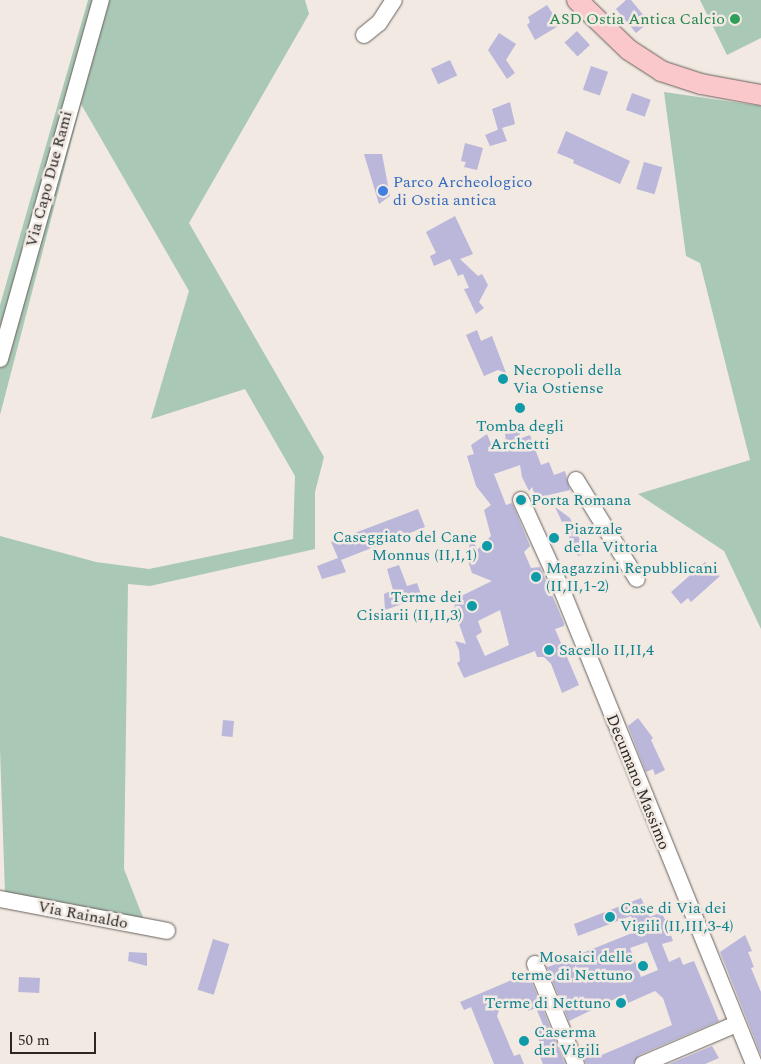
<!DOCTYPE html>
<style>
body{margin:0}
#map{position:relative;width:761px;height:1064px;overflow:hidden;background:#f1e9e2;font-family:Spectral,serif}
div>[style]{position:absolute}
.green>*{inset:0;background:#aac8b6}
.building>*{inset:0;background:#bab7db;transform-origin:0 0}
.roads{filter:drop-shadow(0 0 1px #68605b) drop-shadow(0 0 1px #68605b)}
.minor>*{height:16px;margin:-8px;padding:0 8px;transform-origin:8px;border-radius:8px;background:#fff}
.major>*{height:20px;margin:-10px;padding:0 10px;transform-origin:10px;border-radius:10px;background:#fac7ca}
.dots>*{width:14px;height:14px;translate:-50% -50%;box-sizing:border-box;border:2px solid #f1e9e2;border-radius:50%}
span{translate:-50% -50%;white-space:nowrap;text-align:center;line-height:1.15;-webkit-text-stroke:5px #f1e9e2;paint-order:stroke}
.leisure-label{font-size:16px;color:#27864d}
.right{translate:-100% -50%;text-align:right}
.street-label{font-size:16px;color:#2a2725}
.shop-label{font-size:16px;color:#366cbe}
.left{translate:0 -50%;text-align:left}
.culture-label{font-size:16px;color:#0d838f}
.scale{position:absolute;left:10px;top:1032px;width:86px;height:22px;box-sizing:border-box;border:2px solid #2a2725;border-top:0;padding-left:6px;font-size:15px;line-height:18px;white-space:nowrap;color:#2a2725;-webkit-text-stroke:4px #f1e9e2;paint-order:stroke}
</style>
<div id="map">
<div class="green">
<div style="clip-path:polygon(88px 0,305px 0,309px 14px,189px 223px,324px 457px,315px 492px,315px 549px,150px 586px,128px 584px,124px 869px,144px 920px,5px 893px,0 749px,0 536px,96px 562px,149px 569px,293px 539px,295px 476px,245px 389px,151px 419px,189px 291px,81px 104px,0 415px,0 305px)"></div>
<div style="clip-path:polygon(700px 0,761px 0,761px 38px,727px 55px)"></div>
<div style="clip-path:polygon(664px 92px,761px 106px,761px 629px,724px 551px,638px 494px,750px 460px,700px 263px,686px 256px)"></div>
</div>
<div class="building">
<div style="clip-path:polygon(626px 0,631px 0,649px 22px,636px 33px,616px 9px)"></div>
<div style="clip-path:polygon(547px 5px,560px 25px,535px 40px,527px 25px,530px 22px,528px 17px)"></div>
<div style="left:577px;top:31px;width:19px;height:17px;rotate:47deg"></div>
<div style="clip-path:polygon(499px 33px,516px 44px,506px 60px,515px 73px,507px 79px,488px 50px)"></div>
<div style="left:450px;top:60px;width:17px;height:21px;rotate:65deg"></div>
<div style="left:591px;top:66px;width:18px;height:25px;rotate:19deg"></div>
<div style="left:632px;top:93px;width:20px;height:18px;rotate:20deg"></div>
<div style="clip-path:polygon(510px 102px,515px 124px,502px 128px,507px 141px,490px 146px,485px 135px,502px 128px,498px 130px,492px 109px)"></div>
<div style="clip-path:polygon(566px 131px,630px 161px,620px 184px,573px 163px,574px 160px,557px 153px)"></div>
<div style="clip-path:polygon(465px 143px,483px 148px,477px 170px,464px 167px,466px 162px,461px 161px)"></div>
<div style="clip-path:polygon(364px 154px,382px 154px,390px 196px,379px 204px)"></div>
<div style="left:644px;top:162px;width:19px;height:28px;rotate:16deg"></div>
<div style="clip-path:polygon(455px 216px,473px 254px,460px 259px,478px 276px,482px 274px,488px 285px,479px 302px,484px 308px,476px 314px,464px 289px,469px 288px,463px 274px,458px 276px,450px 259px,434px 266px,430px 256px,436px 253px,426px 232px)"></div>
<div style="clip-path:polygon(477px 330px,481px 341px,492px 336px,506px 373px,498px 370px,484px 376px,466px 335px)"></div>
<div style="clip-path:polygon(evenodd,521px 428px,519px 439px,530px 435px,541px 465px,549px 462px,554px 475px,565px 471px,570px 490px,536px 498px,532px 487px,529px 491px,522px 477px,520px 465px,494px 474px,506px 505px,512px 503px,526px 536px,530px 546px,524px 552px,531px 568px,540px 567px,564px 623px,564px 626px,555px 629px,579px 685px,562px 693px,551px 664px,544px 657px,537px 657px,535px 651px,464px 678px,457px 663px,460px 661px,459px 650px,455px 641px,466px 644px,457px 618px,454px 618px,455px 599px,492px 581px,472px 573px,466px 555px,469px 552px,470px 531px,477px 550px,491px 536px,484px 510px,491px 505px,476px 486px,467px 456px,474px 454px,471px 445px,487px 434px,491px 444px,506px 442px,505px 434px,521px 428px,500px 610px,509px 645px,485px 656px,476px 636px,482px 632px,478px 621px,500px 610px)"></div>
<div style="clip-path:polygon(555px 507px,570px 518px,586px 553px,578px 556px)"></div>
<div style="clip-path:polygon(418px 509px,425px 527px,341px 560px,346px 572px,322px 579px,317px 566px,338px 558px,331px 542px)"></div>
<div style="clip-path:polygon(705px 562px,720px 576px,691px 602px,688px 598px,681px 604px,671px 592px)"></div>
<div style="clip-path:polygon(399px 565px,407px 586px,417px 583px,422px 597px,385px 610px,384px 594px,393px 590px,387px 569px)"></div>
<div style="clip-path:polygon(638px 718px,653px 738px,651px 740px,665px 770px,655px 775px,653px 769px,646px 772px,628px 726px)"></div>
<div style="left:223px;top:720px;width:11px;height:16px;rotate:5deg"></div>
<div style="clip-path:polygon(evenodd,641px 898px,650px 917px,661px 912px,666px 921px,673px 941px,662px 944px,669px 962px,680px 957px,683px 965px,694px 961px,719px 1021px,639px 1055px,633px 1064px,586px 1064px,579px 1046px,581px 1048px,588px 1044px,597px 1057px,672px 1025px,663px 998px,655px 991px,628px 1003px,625px 994px,569px 1021px,546px 965px,548px 967px,637px 931px,631px 916px,578px 936px,574px 924px,641px 898px,647px 942px,658px 970px,641px 977px,630px 948px,647px 942px)"></div>
<div style="clip-path:polygon(745px 935px,752px 951px,748px 952px,754px 967px,751px 968px,761px 992px,761px 1055px,720px 952px)"></div>
<div style="left:213px;top:939px;width:17px;height:53px;rotate:17deg"></div>
<div style="clip-path:polygon(129px 952px,147px 953px,147px 966px,128px 961px)"></div>
<div style="clip-path:polygon(528px 973px,565px 1064px,543px 1064px,536px 1047px,541px 1045px,535px 1031px,544px 1027px,536px 1008px,528px 1011px,523px 1002px,514px 999px,501px 1005px,497px 1016px,514px 1056px,520px 1054px,524px 1064px,494px 1064px,471px 1007px,464px 1010px,460px 1002px)"></div>
<div style="left:19px;top:977px;width:21px;height:15px;rotate:3deg"></div>
<div style="clip-path:polygon(712px 1046px,719px 1058px,705px 1064px,669px 1064px)"></div>
</div>
<div class="roads">
<div class="minor">
<div style="left:364px;top:35px;width:19px;rotate:-39deg"></div>
<div style="left:379px;top:23px;width:27px;rotate:-57deg"></div>
<div style="left:0;top:359px;width:373px;rotate:-74.3deg"></div>
<div style="left:576px;top:480px;width:116px;rotate:58.4deg"></div>
<div style="left:521px;top:500px;width:97px;rotate:65.6deg"></div>
<div style="left:561px;top:588px;width:514px;rotate:67.93deg"></div>
<div style="left:0;top:899px;width:170px;rotate:10.8deg"></div>
<div style="left:535px;top:964px;width:108px;rotate:67.7deg"></div>
<div style="left:643px;top:1064px;width:102px;rotate:-23.1deg"></div>
</div>
<div class="major">
<div style="left:577px;top:0;width:72px;rotate:43.9deg"></div>
<div style="left:629px;top:50px;width:38px;rotate:33deg"></div>
<div style="left:661px;top:71px;width:42px;rotate:18deg"></div>
<div style="left:701px;top:84px;width:61px;rotate:10.4deg"></div>
</div>
</div>
<div class="dots">
<div style="left:735px;top:19px;background:#2e9e5b"></div>
<div style="left:383px;top:191px;background:#3f7fe0"></div>
<div style="left:503px;top:379px;background:#0f9aa8"></div>
<div style="left:520px;top:408px;background:#0f9aa8"></div>
<div style="left:521px;top:500px;background:#0f9aa8"></div>
<div style="left:554px;top:538px;background:#0f9aa8"></div>
<div style="left:487px;top:546px;background:#0f9aa8"></div>
<div style="left:536px;top:577px;background:#0f9aa8"></div>
<div style="left:472px;top:606px;background:#0f9aa8"></div>
<div style="left:549px;top:650px;background:#0f9aa8"></div>
<div style="left:610px;top:917px;background:#0f9aa8"></div>
<div style="left:643px;top:966px;background:#0f9aa8"></div>
<div style="left:621px;top:1003px;background:#0f9aa8"></div>
<div style="left:524px;top:1041px;background:#0f9aa8"></div>
</div>
<div class="leisure-label">
<span class="right" style="left:725px;top:19px">ASD Ostia Antica Calcio</span>
</div>
<div class="street-label">
<span style="left:49px;top:179px;rotate:-75deg">Via Capo Due Rami</span>
<span style="left:638px;top:782px;rotate:68deg">Decumano Massimo</span>
<span style="left:83px;top:915px;rotate:11deg">Via Rainaldo</span>
</div>
<div class="shop-label">
<span class="left" style="left:393px;top:191px">Parco Archeologico<br>di Ostia antica</span>
</div>
<div class="culture-label">
<span class="left" style="left:513px;top:379px">Necropoli della<br>Via Ostiense</span>
<span style="left:520px;top:435px">Tomba degli<br>Archetti</span>
<span class="left" style="left:531px;top:500px">Porta Romana</span>
<span class="left" style="left:564px;top:538px">Piazzale<br>della Vittoria</span>
<span class="right" style="left:477px;top:546px">Caseggiato del Cane<br>Monnus (II,I,1)</span>
<span class="left" style="left:546px;top:577px">Magazzini Repubblicani<br>(II,II,1-2)</span>
<span class="right" style="left:462px;top:606px">Terme dei<br>Cisiarii (II,II,3)</span>
<span class="left" style="left:559px;top:650px">Sacello II,II,4</span>
<span class="left" style="left:620px;top:917px">Case di Via dei<br>Vigili (II,III,3-4)</span>
<span class="right" style="left:633px;top:966px">Mosaici delle<br>terme di Nettuno</span>
<span class="right" style="left:611px;top:1003px">Terme di Nettuno</span>
<span class="left" style="left:534px;top:1041px">Caserma<br>dei Vigili</span>
</div>
<div class="scale">50 m</div>
</div>
